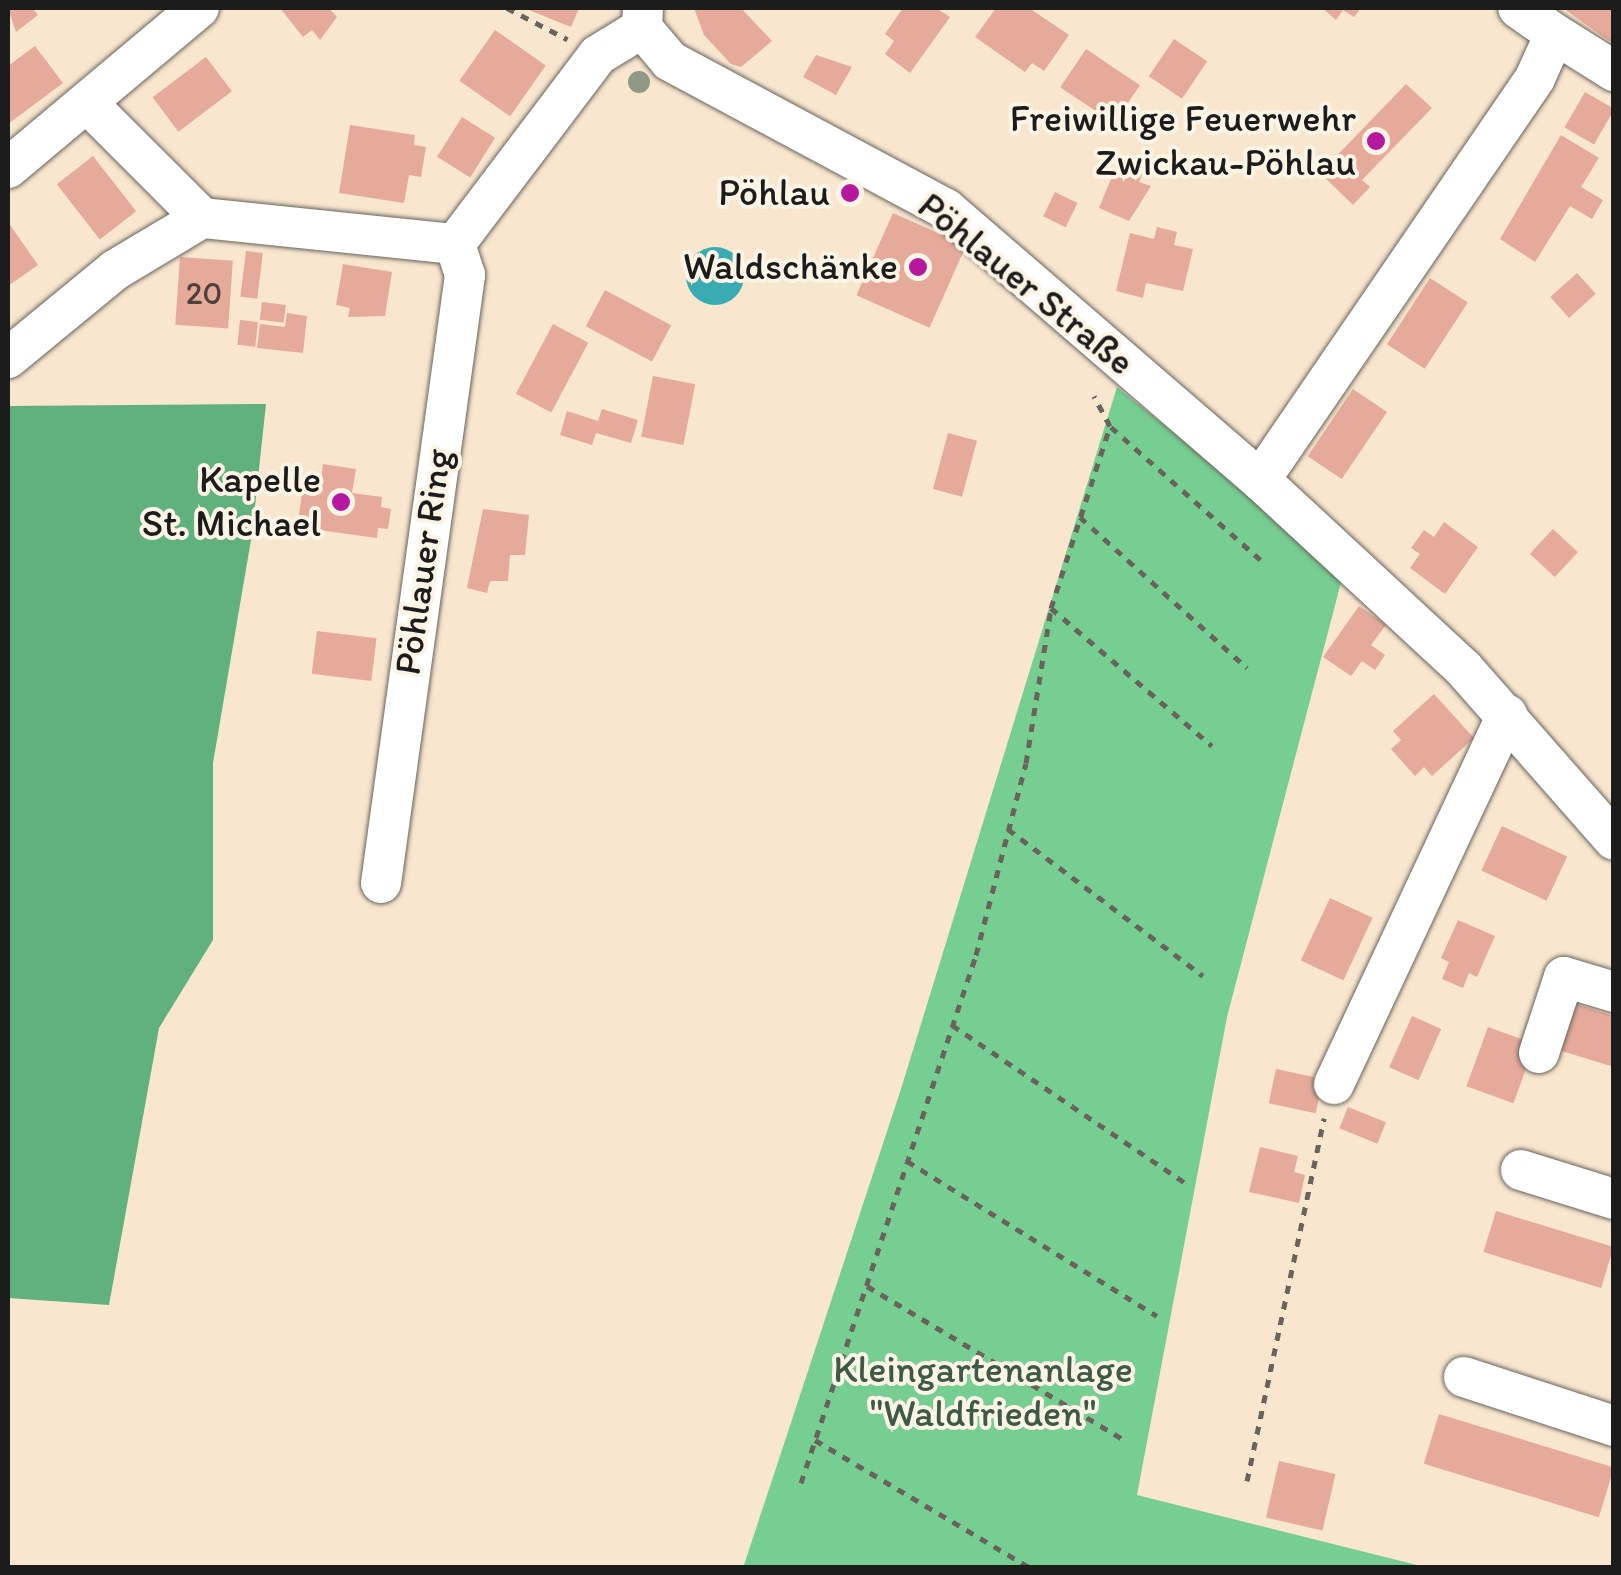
<!DOCTYPE html>
<meta charset="utf-8">
<style>
body{margin:0}
#map{position:relative;width:1621px;height:1575px;overflow:hidden;background:#f8e6cf;font-family:Itim,sans-serif}
div>[style]{position:absolute}
.green>*{inset:0;background:#76ce93}
.forest>*{inset:0;background:#60b17d}
.water>*{inset:0;background:#39abb3}
.round{border-radius:50%}
.building>*{inset:0;background:#e6aa9a;transform-origin:0 0}
.path>*{height:5px;margin-top:-2.5px;transform-origin:0;background:repeating-linear-gradient(90deg,#69635b 0 8px,transparent 0 16px)}
.roads{filter:drop-shadow(0 0 2px #69635b) drop-shadow(0 0 2px #69635b)}
.minor>*{height:40px;margin:-20px;padding:0 20px;transform-origin:20px;border-radius:20px;background:#fff}
.trees>*{width:22px;height:22px;margin:-11px;border-radius:50%;background:#919984}
.dots>*{width:28px;height:28px;translate:-50% -50%;box-sizing:border-box;border:5px solid #fcf5e5;border-radius:50%}
span{translate:-50% -50%;white-space:nowrap;text-align:center;line-height:1.15;-webkit-text-stroke:8px #fcf5e5;paint-order:stroke}
.number-label{font-size:32px;color:#4e403c}
.number-label span{-webkit-text-stroke-width:0}
.poi-label{font-size:38px;color:#1c1c1c}
.right{translate:-100% -50%;text-align:right}
.street-label{font-size:38px;color:#1c1c1c}
.park-label{font-size:38px;color:#3c5a46}
.frame{position:absolute;inset:0;border:10px solid #1c1c1c;pointer-events:none}
</style>
<div id="map">
<div class="green">
<div style="clip-path:polygon(1117px 387px,1344px 571px,1227px 1017px,1137px 1495px,1425px 1567px,743px 1568px,901px 1089px)"></div>
</div>
<div class="forest">
<div style="clip-path:polygon(266px 404px,252px 534px,213px 763px,213px 940px,159px 1028px,109px 1305px,8px 1298px,8px 406px)"></div>
</div>
<div class="water">
<div class="round" style="left:686px;top:247px;width:58px;height:58px"></div>
</div>
<div class="building">
<div style="clip-path:polygon(8px 8px,32px 8px,38px 15px,16px 32px)"></div>
<div style="clip-path:polygon(280px 8px,329px 8px,337px 17px,320px 40px,312px 30px,303px 37px)"></div>
<div style="clip-path:polygon(524px 8px,579px 8px,571px 27px)"></div>
<div style="clip-path:polygon(694px 8px,741px 8px,772px 41px,741px 67px,731px 64px,704px 35px)"></div>
<div style="clip-path:polygon(903px 8px,936px 8px,950px 17px,910px 73px,885px 54px,894px 41px,885px 34px)"></div>
<div style="clip-path:polygon(996px 8px,1029px 8px,1069px 35px,1044px 71px,1032px 63px,1025px 72px,975px 37px)"></div>
<div style="clip-path:polygon(1322px 8px,1361px 8px,1354px 17px,1343px 10px,1336px 20px)"></div>
<div style="clip-path:polygon(1563px 8px,1614px 8px,1614px 44px,1602px 36px)"></div>
<div style="left:495px;top:30px;width:62px;height:62px;rotate:35deg"></div>
<div style="left:1174px;top:39px;width:40px;height:45px;rotate:34deg"></div>
<div style="clip-path:polygon(35px 46px,63px 83px,8px 124px,8px 66px)"></div>
<div style="left:1086px;top:49px;width:65px;height:46px;rotate:34deg"></div>
<div style="clip-path:polygon(816px 55px,852px 67px,836px 95px,803px 77px)"></div>
<div style="left:206px;top:57px;width:43px;height:67px;rotate:53deg"></div>
<div style="clip-path:polygon(1406px 84px,1432px 108px,1362px 180px,1370px 187px,1353px 205px,1320px 173px)"></div>
<div style="left:1585px;top:92px;width:34px;height:41px;rotate:30deg"></div>
<div style="left:462px;top:117px;width:39px;height:47px;rotate:32deg"></div>
<div style="clip-path:polygon(350px 125px,415px 135px,414px 145px,426px 147px,421px 177px,409px 175px,404px 203px,339px 193px)"></div>
<div style="clip-path:polygon(1561px 135px,1599px 158px,1581px 187px,1603px 200px,1592px 219px,1570px 206px,1535px 262px,1500px 239px)"></div>
<div style="left:93px;top:156px;width:70px;height:46px;rotate:52deg"></div>
<div style="clip-path:polygon(1120px 157px,1145px 168px,1139px 182px,1151px 186px,1129px 221px,1099px 208px)"></div>
<div style="left:1055px;top:192px;width:25px;height:27px;rotate:26deg"></div>
<div style="left:893px;top:213px;width:80px;height:90px;rotate:24deg"></div>
<div style="clip-path:polygon(8px 222px,38px 265px,8px 286px)"></div>
<div style="clip-path:polygon(1157px 227px,1177px 232px,1174px 245px,1193px 249px,1183px 291px,1146px 283px,1143px 298px,1116px 291px,1130px 233px,1154px 239px)"></div>
<div style="left:246px;top:251px;width:17px;height:46px;rotate:7deg"></div>
<div style="left:180px;top:257px;width:53px;height:68px;rotate:4deg"></div>
<div style="clip-path:polygon(343px 264px,392px 272px,385px 316px,348px 317px,350px 308px,336px 305px)"></div>
<div style="left:1577px;top:273px;width:28px;height:36px;rotate:48deg"></div>
<div style="left:1430px;top:278px;width:45px;height:79px;rotate:33deg"></div>
<div style="left:605px;top:290px;width:75px;height:41px;rotate:28deg"></div>
<div style="left:262px;top:302px;width:24px;height:18px;rotate:7deg"></div>
<div style="clip-path:polygon(287px 313px,307px 316px,303px 353px,257px 348px,260px 324px,285px 327px)"></div>
<div style="left:240px;top:320px;width:18px;height:25px;rotate:6deg"></div>
<div style="left:553px;top:324px;width:40px;height:79px;rotate:28deg"></div>
<div style="left:653px;top:376px;width:43px;height:62px;rotate:11deg"></div>
<div style="left:1353px;top:389px;width:41px;height:81px;rotate:34deg"></div>
<div style="clip-path:polygon(602px 409px,638px 420px,631px 443px,596px 433px,592px 445px,560px 435px,567px 411px,598px 421px)"></div>
<div style="left:948px;top:433px;width:30px;height:58px;rotate:15deg"></div>
<div style="clip-path:polygon(323px 464px,356px 469px,352px 493px,382px 497px,381px 507px,391px 509px,388px 529px,378px 528px,377px 538px,297px 527px,303px 487px,320px 489px)"></div>
<div style="clip-path:polygon(483px 509px,529px 515px,525px 555px,510px 555px,508px 581px,490px 581px,487px 593px,467px 588px)"></div>
<div style="clip-path:polygon(1444px 522px,1478px 547px,1445px 594px,1410px 568px,1420px 554px,1411px 548px,1424px 530px,1434px 537px)"></div>
<div style="left:1553px;top:529px;width:34px;height:34px;rotate:43deg"></div>
<div style="clip-path:polygon(1359px 606px,1386px 625px,1371px 645px,1385px 655px,1375px 670px,1362px 661px,1351px 676px,1323px 657px)"></div>
<div style="left:317px;top:631px;width:60px;height:43px;rotate:7deg"></div>
<div style="clip-path:polygon(1434px 694px,1474px 738px,1432px 776px,1424px 767px,1415px 776px,1391px 749px,1401px 740px,1393px 731px)"></div>
<div style="left:1502px;top:826px;width:72px;height:49px;rotate:25deg"></div>
<div style="left:1330px;top:898px;width:47px;height:69px;rotate:25deg"></div>
<div style="clip-path:polygon(1458px 920px,1495px 936px,1477px 977px,1469px 973px,1463px 988px,1442px 979px,1449px 962px,1441px 958px)"></div>
<div style="clip-path:polygon(1566px 1001px,1614px 1016px,1614px 1067px,1552px 1048px)"></div>
<div style="left:1412px;top:1016px;width:32px;height:56px;rotate:24deg"></div>
<div style="left:1488px;top:1027px;width:50px;height:63px;rotate:20deg"></div>
<div style="left:1276px;top:1069px;width:48px;height:35px;rotate:12deg"></div>
<div style="left:1348px;top:1107px;width:41px;height:23px;rotate:22deg"></div>
<div style="clip-path:polygon(1260px 1147px,1298px 1156px,1294px 1172px,1305px 1175px,1299px 1203px,1249px 1192px)"></div>
<div style="left:1496px;top:1211px;width:123px;height:43px;rotate:17deg"></div>
<div style="left:1439px;top:1414px;width:183px;height:52px;rotate:17deg"></div>
<div style="left:1279px;top:1461px;width:58px;height:58px;rotate:13deg"></div>
</div>
<div class="path">
<div style="left:507px;top:8px;width:68px;rotate:27.3deg"></div>
<div style="left:1111px;top:427px;width:202px;rotate:41.6deg"></div>
<div style="left:1080px;top:517px;width:225px;rotate:42.1deg"></div>
<div style="left:1051px;top:608px;width:212px;rotate:40.6deg"></div>
<div style="left:1008px;top:829px;width:244px;rotate:37deg"></div>
<div style="left:952px;top:1025px;width:280px;rotate:34.1deg"></div>
<div style="left:907px;top:1161px;width:294px;rotate:31.8deg"></div>
<div style="left:867px;top:1286px;width:302px;rotate:30.9deg"></div>
<div style="left:815px;top:1440px;width:251px;rotate:30.7deg"></div>
<div style="left:1247px;top:1481px;width:371px;rotate:-78deg"></div>
<div style="left:801px;top:1483px;width:556px;rotate:-71.66deg"></div>
<div style="left:976px;top:955px;width:198px;rotate:-75.4deg"></div>
<div style="left:1026px;top:763px;width:157px;rotate:-80.8deg"></div>
<div style="left:1051px;top:608px;width:191px;rotate:-72deg"></div>
<div style="left:1110px;top:426px;width:34px;rotate:-118deg"></div>
</div>
<div class="roads">
<div class="minor">
<div style="left:643px;top:8px;width:20px;rotate:93deg"></div>
<div style="left:642px;top:28px;width:43px;rotate:49.7deg"></div>
<div style="left:670px;top:61px;width:313px;rotate:28.2deg"></div>
<div style="left:946px;top:209px;width:415px;rotate:40.8deg"></div>
<div style="left:1260px;top:480px;width:487px;rotate:-55.6deg"></div>
<div style="left:1535px;top:78px;width:48px;rotate:-65.6deg"></div>
<div style="left:1555px;top:34px;width:45px;rotate:-144.9deg"></div>
<div style="left:1555px;top:34px;width:70px;rotate:32.1deg"></div>
<div style="left:8px;top:168px;width:249px;rotate:-40deg"></div>
<div style="left:202px;top:218px;width:254px;rotate:5.9deg"></div>
<div style="left:8px;top:358px;width:139px;rotate:-39.4deg"></div>
<div style="left:115px;top:270px;width:101px;rotate:-30.9deg"></div>
<div style="left:202px;top:218px;width:161px;rotate:-135deg"></div>
<div style="left:1260px;top:480px;width:278px;rotate:42.8deg"></div>
<div style="left:1464px;top:669px;width:227px;rotate:48.7deg"></div>
<div style="left:381px;top:883px;width:614px;rotate:-82.13deg"></div>
<div style="left:465px;top:275px;width:33px;rotate:-108deg"></div>
<div style="left:455px;top:244px;width:237px;rotate:-52.9deg"></div>
<div style="left:598px;top:55px;width:52px;rotate:-31.5deg"></div>
<div style="left:1539px;top:1053px;width:80px;rotate:-71.8deg"></div>
<div style="left:1564px;top:977px;width:52px;rotate:16.7deg"></div>
<div style="left:1334px;top:1084px;width:408px;rotate:-64.9deg"></div>
<div style="left:1521px;top:1170px;width:97px;rotate:17.3deg"></div>
<div style="left:1464px;top:1377px;width:158px;rotate:18.1deg"></div>
</div>
</div>
<div class="trees">
<div style="left:639px;top:82px"></div>
</div>
<div class="dots">
<div style="left:1376px;top:141px;background:#b5179e"></div>
<div style="left:850px;top:193px;background:#b5179e"></div>
<div style="left:918px;top:267px;background:#b5179e"></div>
<div style="left:341px;top:502px;background:#b5179e"></div>
</div>
<div class="number-label">
<span style="left:204px;top:293px">20</span>
</div>
<div class="poi-label">
<span class="right" style="left:1356px;top:141px">Freiwillige Feuerwehr<br>Zwickau-Pöhlau</span>
<span class="right" style="left:830px;top:193px">Pöhlau</span>
<span class="right" style="left:898px;top:267px">Waldschänke</span>
<span class="right" style="left:321px;top:502px">Kapelle<br>St. Michael</span>
</div>
<div class="street-label">
<span style="left:1026px;top:284px;rotate:39deg">Pöhlauer Straße</span>
<span style="left:423px;top:562px;rotate:-82deg">Pöhlauer Ring</span>
</div>
<div class="park-label">
<span style="left:983px;top:1392px">Kleingartenanlage<br>"Waldfrieden"</span>
</div>
<div class="frame"></div>
</div>
